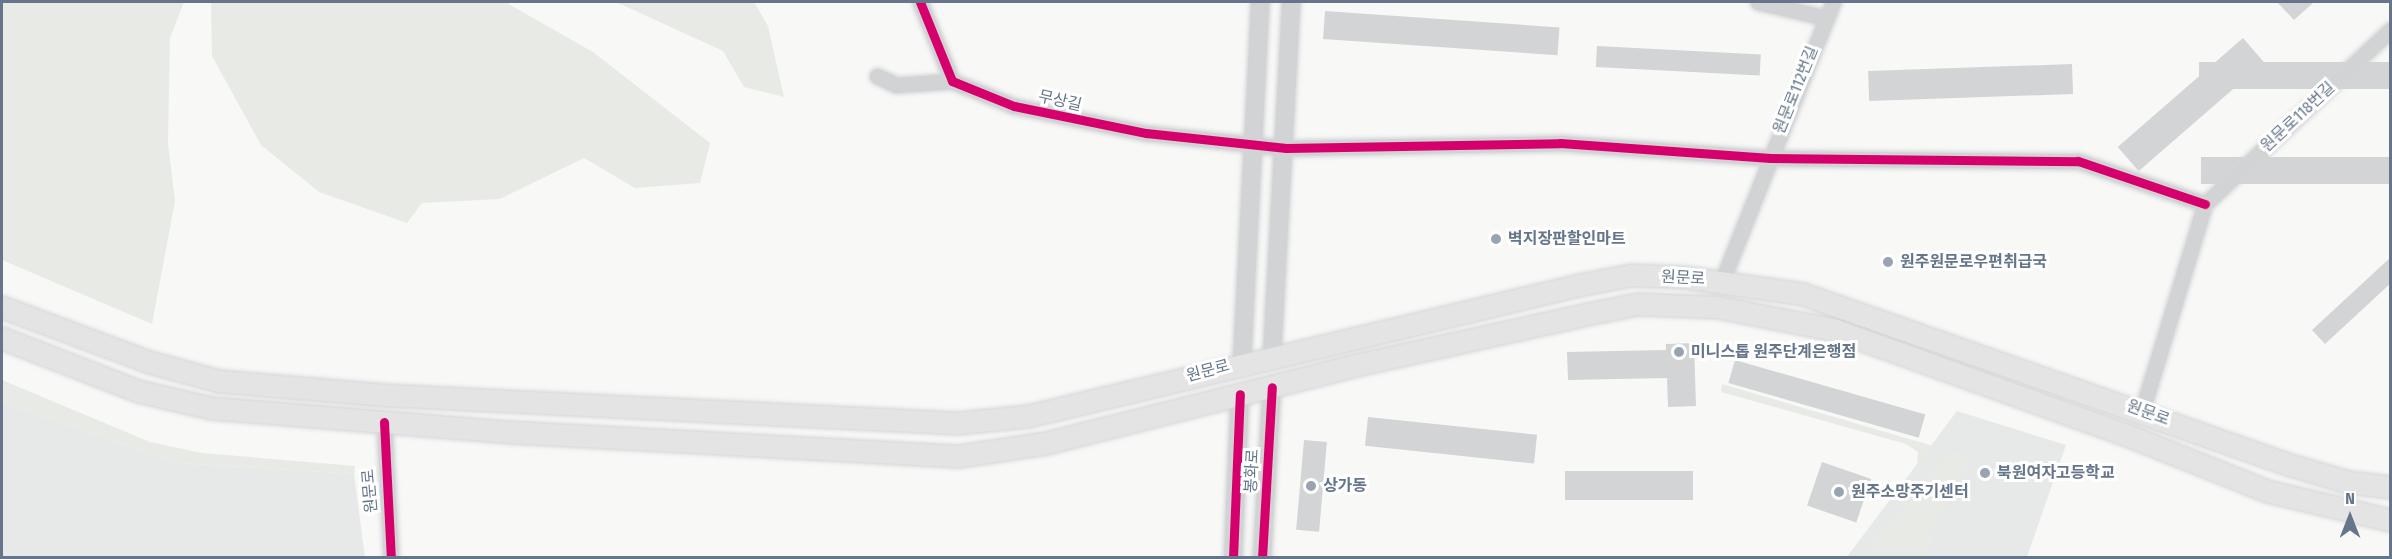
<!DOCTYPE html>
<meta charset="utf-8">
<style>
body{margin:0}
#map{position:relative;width:2392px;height:559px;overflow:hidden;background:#f8f8f7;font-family:"Fira Sans Condensed","Noto Sans KR",sans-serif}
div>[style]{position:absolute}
.built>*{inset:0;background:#e7e8e8}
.green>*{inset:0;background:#e8ebe5}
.building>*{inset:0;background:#d3d4d5;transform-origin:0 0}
.roads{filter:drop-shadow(0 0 2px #d3d5d7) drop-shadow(0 0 2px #d3d5d7)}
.minor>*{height:15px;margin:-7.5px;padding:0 7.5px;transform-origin:7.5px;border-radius:7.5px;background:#d2d3d4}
.tertiary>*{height:18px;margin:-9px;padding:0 9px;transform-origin:9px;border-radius:9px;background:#d2d3d4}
.secondary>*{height:21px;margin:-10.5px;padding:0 10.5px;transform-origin:10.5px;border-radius:10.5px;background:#e4e4e5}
.cycleway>*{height:9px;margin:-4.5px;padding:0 4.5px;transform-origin:4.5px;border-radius:4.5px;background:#d6006c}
.dots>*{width:16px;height:16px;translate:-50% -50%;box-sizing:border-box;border:3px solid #fff;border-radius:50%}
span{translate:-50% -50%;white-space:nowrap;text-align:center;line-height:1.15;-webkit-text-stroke:6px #fff;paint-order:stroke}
.street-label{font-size:16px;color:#65768a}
.poi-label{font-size:16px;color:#65768a;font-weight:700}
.left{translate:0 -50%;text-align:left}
.frame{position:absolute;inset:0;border:3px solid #65768a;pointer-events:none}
.north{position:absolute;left:2320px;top:487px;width:60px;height:60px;-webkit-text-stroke:4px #fff;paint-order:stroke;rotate:0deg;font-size:16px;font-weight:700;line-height:24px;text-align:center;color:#65768a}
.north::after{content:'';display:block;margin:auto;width:21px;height:27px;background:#65768a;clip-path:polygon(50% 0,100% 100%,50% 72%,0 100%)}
</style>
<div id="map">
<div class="built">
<div style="clip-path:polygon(2px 402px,177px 463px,354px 474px,365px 557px,2px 558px)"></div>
<div style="clip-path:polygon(1957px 411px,2066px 445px,2027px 557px,1846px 558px)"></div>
</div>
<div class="green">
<div style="clip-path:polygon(2px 2px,184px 2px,170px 38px,168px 143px,175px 201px,152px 324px,2px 260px)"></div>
<div style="clip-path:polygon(211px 2px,505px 2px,593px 52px,710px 143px,700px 183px,635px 188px,584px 158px,500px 199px,422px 203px,407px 223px,319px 192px,261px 145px,212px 56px)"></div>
<div style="clip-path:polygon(616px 2px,754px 2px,768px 26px,784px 97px,744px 87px,723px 51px)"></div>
<div style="clip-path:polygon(2px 380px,150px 442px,202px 453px,355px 466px,354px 474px,177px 463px,2px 402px)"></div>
<div style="clip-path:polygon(1722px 384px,1933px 446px,1917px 467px,1918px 452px,1906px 444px,1721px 392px)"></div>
<div style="clip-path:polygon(1959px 453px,1970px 461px,1954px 487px,1953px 500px,1938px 514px,1929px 532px,1934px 539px,1924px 557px,1861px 557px,1947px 454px)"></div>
</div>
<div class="building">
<div style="clip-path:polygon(2277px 2px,2314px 2px,2294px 20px)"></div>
<div style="left:1325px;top:11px;width:235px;height:28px;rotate:4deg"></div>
<div style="left:2243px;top:38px;width:32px;height:166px;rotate:49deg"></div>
<div style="left:1597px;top:46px;width:164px;height:21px;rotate:3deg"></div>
<div style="left:2391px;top:62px;width:27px;height:192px;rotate:90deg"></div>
<div style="left:2072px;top:64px;width:30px;height:204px;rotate:88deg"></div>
<div style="left:2391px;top:157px;width:27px;height:190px;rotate:90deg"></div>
<div style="clip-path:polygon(2391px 257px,2391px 283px,2325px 344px,2312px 330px)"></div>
<div style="clip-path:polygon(1694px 343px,1696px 406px,1668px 407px,1667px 378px,1568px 380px,1567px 352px,1666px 350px,1666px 344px)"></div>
<div style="left:1735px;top:360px;width:198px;height:24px;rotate:16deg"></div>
<div style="left:1368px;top:417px;width:170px;height:29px;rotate:6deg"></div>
<div style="left:1304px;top:440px;width:23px;height:90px;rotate:5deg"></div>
<div style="left:1822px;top:462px;width:52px;height:46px;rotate:19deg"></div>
<div style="left:1693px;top:471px;width:29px;height:128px;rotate:90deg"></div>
</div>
<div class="roads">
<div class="minor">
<div style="left:920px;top:2px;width:85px;rotate:67.9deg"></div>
<div style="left:952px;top:81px;width:67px;rotate:22deg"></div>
<div style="left:1014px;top:106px;width:135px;rotate:11.6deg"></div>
<div style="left:1146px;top:133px;width:141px;rotate:6.1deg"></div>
<div style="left:1286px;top:148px;width:274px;rotate:-1deg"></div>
<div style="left:1560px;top:143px;width:211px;rotate:4.1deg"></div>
<div style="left:1770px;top:158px;width:308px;rotate:0.6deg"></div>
<div style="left:2078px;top:161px;width:134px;rotate:18.7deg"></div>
<div style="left:1758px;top:2px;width:71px;rotate:13.1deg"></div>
<div style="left:877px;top:76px;width:21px;rotate:25deg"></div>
<div style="left:896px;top:85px;width:56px;rotate:-4.1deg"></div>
<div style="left:1722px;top:281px;width:300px;rotate:-68.3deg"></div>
<div style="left:2142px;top:411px;width:216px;rotate:-73.1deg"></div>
<div style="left:2205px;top:204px;width:254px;rotate:-43.2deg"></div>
<div style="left:384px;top:422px;width:136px;rotate:87.1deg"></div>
</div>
<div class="tertiary">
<div style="left:1272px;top:356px;width:355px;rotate:-86.9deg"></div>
<div style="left:1242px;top:362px;width:360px;rotate:-87.1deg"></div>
<div style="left:1233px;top:558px;width:164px;rotate:-87.6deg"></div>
<div style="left:1262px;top:558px;width:171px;rotate:-86.7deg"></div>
</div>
<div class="secondary">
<div style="left:2px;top:307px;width:157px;rotate:20.5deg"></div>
<div style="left:149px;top:362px;width:73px;rotate:15.2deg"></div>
<div style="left:219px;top:381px;width:167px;rotate:4.8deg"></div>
<div style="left:385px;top:395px;width:574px;rotate:2.8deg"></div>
<div style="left:958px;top:423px;width:70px;rotate:-5.7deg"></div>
<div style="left:1028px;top:416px;width:566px;rotate:-13.37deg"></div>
<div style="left:1579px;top:285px;width:53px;rotate:-10.9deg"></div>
<div style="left:1631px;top:275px;width:53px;rotate:2.2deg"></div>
<div style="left:1684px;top:277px;width:120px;rotate:8.1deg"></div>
<div style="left:1803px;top:294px;width:513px;rotate:19.35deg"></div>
<div style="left:2287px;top:464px;width:64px;rotate:16.4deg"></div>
<div style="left:2348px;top:482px;width:42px;rotate:6.8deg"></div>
<div style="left:2px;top:338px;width:146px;rotate:21.3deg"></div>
<div style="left:138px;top:391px;width:75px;rotate:13.1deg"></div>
<div style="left:211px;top:408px;width:301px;rotate:4.6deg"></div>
<div style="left:511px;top:432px;width:449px;rotate:3.1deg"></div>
<div style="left:959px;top:456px;width:88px;rotate:-8.5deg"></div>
<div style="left:1046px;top:443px;width:320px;rotate:-14.1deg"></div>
<div style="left:1356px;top:365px;width:237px;rotate:-12.4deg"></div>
<div style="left:1587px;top:314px;width:51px;rotate:-11.3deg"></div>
<div style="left:1637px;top:304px;width:80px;rotate:2.1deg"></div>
<div style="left:1717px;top:307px;width:120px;rotate:11deg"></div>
<div style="left:1835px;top:330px;width:316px;rotate:19.8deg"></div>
<div style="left:2132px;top:437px;width:145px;rotate:21.8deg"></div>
<div style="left:2267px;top:491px;width:126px;rotate:13.3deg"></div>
</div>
</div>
<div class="cycleway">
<div style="left:920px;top:2px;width:85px;rotate:67.9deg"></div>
<div style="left:952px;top:81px;width:67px;rotate:22deg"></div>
<div style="left:1014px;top:106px;width:135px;rotate:11.6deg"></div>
<div style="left:1146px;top:133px;width:141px;rotate:6.1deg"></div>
<div style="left:1286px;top:148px;width:274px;rotate:-1deg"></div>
<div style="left:1560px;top:143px;width:211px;rotate:4.1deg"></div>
<div style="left:1770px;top:158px;width:308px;rotate:0.6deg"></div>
<div style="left:2078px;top:161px;width:134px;rotate:18.7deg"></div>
<div style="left:384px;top:422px;width:136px;rotate:87.1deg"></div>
<div style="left:1233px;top:558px;width:164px;rotate:-87.6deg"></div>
<div style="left:1262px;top:558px;width:171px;rotate:-86.7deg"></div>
</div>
<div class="dots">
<div style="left:1496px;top:239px;background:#98a4b0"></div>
<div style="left:1888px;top:262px;background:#98a4b0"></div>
<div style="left:1679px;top:352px;background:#98a4b0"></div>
<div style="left:1985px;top:473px;background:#98a4b0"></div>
<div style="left:1311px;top:486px;background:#98a4b0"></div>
<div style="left:1839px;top:492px;background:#98a4b0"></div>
</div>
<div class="street-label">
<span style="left:1796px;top:90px;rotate:-68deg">원문로112번길</span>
<span style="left:1060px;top:101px;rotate:13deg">무상길</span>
<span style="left:2298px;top:117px;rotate:-43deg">원문로118번길</span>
<span style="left:1683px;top:278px;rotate:3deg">원문로</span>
<span style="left:1208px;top:371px;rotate:-15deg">원문로</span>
<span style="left:2148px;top:413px;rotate:20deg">원문로</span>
<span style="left:1252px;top:471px;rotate:-87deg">봉화로</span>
<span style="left:370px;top:491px;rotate:-95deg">원문로</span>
</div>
<div class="poi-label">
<span class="left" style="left:1508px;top:239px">벽지장판할인마트</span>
<span class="left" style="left:1900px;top:262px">원주원문로우편취급국</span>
<span class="left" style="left:1691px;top:352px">미니스톱 원주단계은행점</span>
<span class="left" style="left:1997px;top:473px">북원여자고등학교</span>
<span class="left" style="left:1323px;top:486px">상가동</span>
<span class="left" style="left:1851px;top:492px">원주소망주기센터</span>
</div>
<div class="frame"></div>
<div class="north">N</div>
</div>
